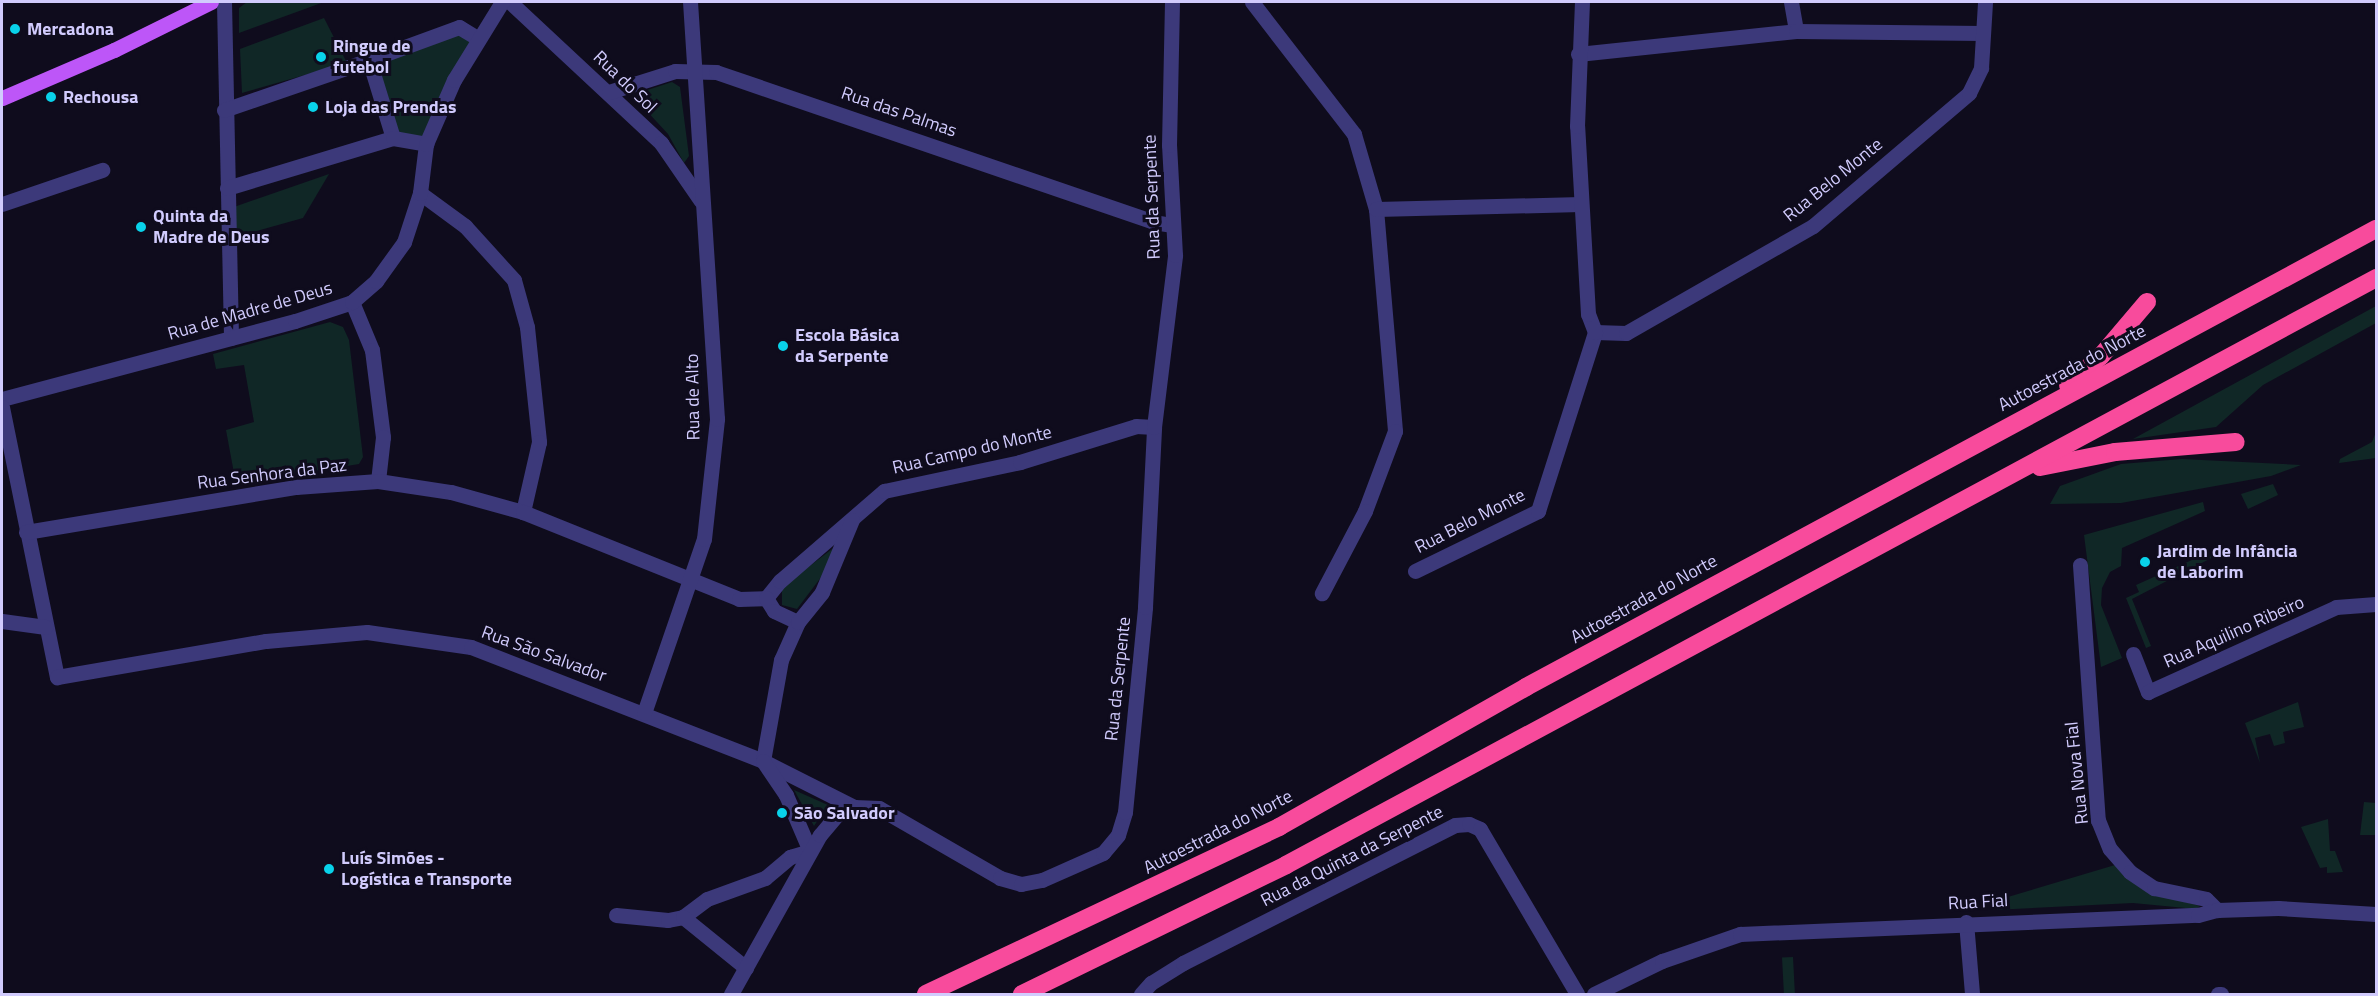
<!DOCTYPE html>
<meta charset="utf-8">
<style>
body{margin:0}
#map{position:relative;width:2378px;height:996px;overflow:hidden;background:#0f0c1d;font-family:"Titillium Web",sans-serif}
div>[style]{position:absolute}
.green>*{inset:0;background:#102726;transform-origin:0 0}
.minor>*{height:15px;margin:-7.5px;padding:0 7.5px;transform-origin:7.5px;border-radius:7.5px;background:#3c397a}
.tertiary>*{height:15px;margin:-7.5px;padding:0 7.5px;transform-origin:7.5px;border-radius:7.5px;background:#3c397a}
.primary>*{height:15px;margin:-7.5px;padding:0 7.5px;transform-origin:7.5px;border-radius:7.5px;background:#bd56f8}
.motorway>*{height:18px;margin:-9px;padding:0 9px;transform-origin:9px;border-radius:9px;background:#f84b9c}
.dots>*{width:16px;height:16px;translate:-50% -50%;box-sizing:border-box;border:3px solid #0f0c1d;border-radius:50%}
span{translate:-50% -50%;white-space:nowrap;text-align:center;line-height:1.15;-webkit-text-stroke:6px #0f0c1d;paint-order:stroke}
.poi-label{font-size:18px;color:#d1cbfd;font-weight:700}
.left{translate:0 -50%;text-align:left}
.street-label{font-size:18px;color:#d1cbfd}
.frame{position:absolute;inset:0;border:3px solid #d1cbfd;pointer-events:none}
</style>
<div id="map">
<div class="green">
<div style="clip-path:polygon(247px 2px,324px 2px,239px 33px,239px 8px)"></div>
<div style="clip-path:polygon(324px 18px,347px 63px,242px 93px,240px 49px)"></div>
<div style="clip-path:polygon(460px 30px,475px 40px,425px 141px,395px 136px,374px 63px)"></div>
<div style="clip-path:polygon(672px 82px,680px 87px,689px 156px,684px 163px,668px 134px,632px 95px)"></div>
<div style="clip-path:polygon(329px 174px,303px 218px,232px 238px,231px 208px)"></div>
<div style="clip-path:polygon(2376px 306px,2376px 323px,2263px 385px,2216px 427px,2133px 439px)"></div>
<div style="clip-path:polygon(330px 322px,343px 327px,349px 340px,363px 457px,359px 464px,236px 484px,226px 430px,254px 422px,244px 365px,216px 369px,213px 354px)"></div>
<div style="clip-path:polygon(2376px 432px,2376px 458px,2339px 463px,2340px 459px,2372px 442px)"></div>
<div style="clip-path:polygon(2182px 459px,2301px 465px,2271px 476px,2121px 503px,2050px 504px,2060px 486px,2121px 464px)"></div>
<div style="clip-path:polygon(2273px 484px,2278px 495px,2248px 509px,2241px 494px)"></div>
<div style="clip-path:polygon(2203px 502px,2205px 511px,2122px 548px,2121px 566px,2110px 572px,2102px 588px,2101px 605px,2122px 658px,2101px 667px,2084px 535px)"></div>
<div style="clip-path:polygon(840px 543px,828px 568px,797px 609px,782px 605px,782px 587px)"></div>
<div style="clip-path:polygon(2221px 547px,2223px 552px,2132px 599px,2151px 646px,2146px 648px,2126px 598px,2139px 592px,2136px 585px)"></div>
<div style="clip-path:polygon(2298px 702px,2304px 727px,2283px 732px,2285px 743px,2274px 746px,2270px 734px,2255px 738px,2260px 763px,2245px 723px)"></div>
<div style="clip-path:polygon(794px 790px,828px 805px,814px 826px)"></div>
<div style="clip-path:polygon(2364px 802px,2376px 803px,2376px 835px,2360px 835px)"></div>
<div style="clip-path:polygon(2328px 819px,2330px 851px,2335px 851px,2343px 872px,2327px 873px,2327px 867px,2320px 868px,2301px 827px)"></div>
<div style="clip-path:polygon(2115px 865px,2151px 893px,2200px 906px,2196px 909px,2133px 903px,1993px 910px,1991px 902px)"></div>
<div style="left:1793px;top:957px;width:37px;height:11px;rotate:87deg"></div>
</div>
<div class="minor">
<div style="left:224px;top:2px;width:336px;rotate:88.8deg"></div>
<div style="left:510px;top:2px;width:207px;rotate:43deg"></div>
<div style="left:661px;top:143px;width:70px;rotate:55.4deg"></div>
<div style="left:1252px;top:2px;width:167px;rotate:52.3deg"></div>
<div style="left:1354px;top:134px;width:78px;rotate:73.7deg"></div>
<div style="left:1376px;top:209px;width:223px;rotate:85.1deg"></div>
<div style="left:1395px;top:431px;width:85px;rotate:110.6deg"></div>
<div style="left:1365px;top:511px;width:93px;rotate:117.7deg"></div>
<div style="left:1791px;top:2px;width:29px;rotate:80deg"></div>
<div style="left:1578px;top:54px;width:219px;rotate:-6deg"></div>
<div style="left:1796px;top:31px;width:187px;rotate:0.6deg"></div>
<div style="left:609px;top:92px;width:69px;rotate:-17.7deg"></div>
<div style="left:675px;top:71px;width:41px;rotate:1.4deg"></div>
<div style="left:716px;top:72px;width:462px;rotate:18.9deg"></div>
<div style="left:1153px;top:222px;width:20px;rotate:9deg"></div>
<div style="left:224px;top:110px;width:153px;rotate:-19deg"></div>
<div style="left:393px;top:138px;width:82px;rotate:-107.1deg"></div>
<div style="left:369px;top:60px;width:96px;rotate:-20.1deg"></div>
<div style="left:459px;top:27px;width:23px;rotate:31deg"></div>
<div style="left:227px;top:188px;width:173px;rotate:-16.8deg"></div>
<div style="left:393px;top:138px;width:34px;rotate:10deg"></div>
<div style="left:420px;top:193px;width:56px;rotate:36.3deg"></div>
<div style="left:465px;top:226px;width:73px;rotate:47.8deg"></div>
<div style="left:514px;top:280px;width:49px;rotate:74.5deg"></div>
<div style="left:527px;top:327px;width:116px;rotate:84deg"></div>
<div style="left:539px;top:442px;width:72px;rotate:102.9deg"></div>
<div style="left:2px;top:204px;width:106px;rotate:-18.8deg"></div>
<div style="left:1376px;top:209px;width:205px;rotate:-1.4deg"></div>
<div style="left:352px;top:302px;width:52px;rotate:67.4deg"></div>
<div style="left:372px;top:350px;width:88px;rotate:82.8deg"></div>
<div style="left:383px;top:437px;width:44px;rotate:96.5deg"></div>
<div style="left:1595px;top:332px;width:31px;rotate:2deg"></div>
<div style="left:1626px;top:333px;width:215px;rotate:-29.8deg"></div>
<div style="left:1813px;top:226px;width:205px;rotate:-40.4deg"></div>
<div style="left:1969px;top:93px;width:28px;rotate:-64deg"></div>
<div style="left:1981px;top:68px;width:66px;rotate:-86.5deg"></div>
<div style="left:2px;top:399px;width:303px;rotate:-14.9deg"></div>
<div style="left:295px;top:321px;width:60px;rotate:-18.4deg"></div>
<div style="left:352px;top:302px;width:32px;rotate:-41deg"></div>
<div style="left:376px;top:281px;width:48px;rotate:-54.3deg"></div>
<div style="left:404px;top:242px;width:52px;rotate:-71.9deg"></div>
<div style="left:420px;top:193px;width:49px;rotate:-83deg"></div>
<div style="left:426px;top:144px;width:70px;rotate:-66.4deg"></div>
<div style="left:454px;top:80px;width:92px;rotate:-58.4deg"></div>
<div style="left:2px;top:407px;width:276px;rotate:78.5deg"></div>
<div style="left:57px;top:677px;width:212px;rotate:-9.8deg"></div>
<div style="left:266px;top:641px;width:101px;rotate:-5.1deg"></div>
<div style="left:367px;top:632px;width:105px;rotate:8.2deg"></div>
<div style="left:471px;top:647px;width:313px;rotate:21.3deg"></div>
<div style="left:763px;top:761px;width:102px;rotate:26.8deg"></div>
<div style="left:26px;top:532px;width:274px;rotate:-9.5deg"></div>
<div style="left:296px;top:487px;width:82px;rotate:-4.2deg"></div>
<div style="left:378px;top:481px;width:74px;rotate:8.6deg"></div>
<div style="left:451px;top:492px;width:75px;rotate:15.5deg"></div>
<div style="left:523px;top:512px;width:233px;rotate:21.9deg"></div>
<div style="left:739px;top:599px;width:27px;rotate:-2deg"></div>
<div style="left:766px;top:598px;width:22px;rotate:-51deg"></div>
<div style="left:780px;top:581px;width:138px;rotate:-40.9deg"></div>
<div style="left:884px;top:491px;width:139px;rotate:-12deg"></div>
<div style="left:1020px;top:462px;width:121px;rotate:-17.2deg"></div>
<div style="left:1136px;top:426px;width:18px;rotate:3deg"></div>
<div style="left:2080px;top:565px;width:256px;rotate:86deg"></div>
<div style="left:2098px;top:820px;width:31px;rotate:68deg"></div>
<div style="left:2110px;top:849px;width:30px;rotate:49deg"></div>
<div style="left:2130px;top:872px;width:29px;rotate:34deg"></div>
<div style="left:2154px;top:888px;width:53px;rotate:11.9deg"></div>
<div style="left:2206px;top:899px;width:16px;rotate:45deg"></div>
<div style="left:1415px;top:571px;width:137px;rotate:-26deg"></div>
<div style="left:1538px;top:511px;width:188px;rotate:-72.3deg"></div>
<div style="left:1595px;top:332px;width:19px;rotate:-111deg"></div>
<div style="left:1588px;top:314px;width:188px;rotate:-93.3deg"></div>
<div style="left:1577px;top:126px;width:124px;rotate:-87.7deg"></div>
<div style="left:766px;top:598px;width:15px;rotate:58deg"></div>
<div style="left:774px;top:611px;width:26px;rotate:25deg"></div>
<div style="left:2px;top:621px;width:44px;rotate:7.8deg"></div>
<div style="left:2133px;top:654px;width:41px;rotate:68.5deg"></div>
<div style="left:2148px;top:692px;width:206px;rotate:-24.3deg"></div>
<div style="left:2336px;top:607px;width:40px;rotate:-4.3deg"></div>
<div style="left:644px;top:713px;width:184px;rotate:-71deg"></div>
<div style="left:704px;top:539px;width:121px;rotate:-83.8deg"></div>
<div style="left:717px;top:419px;width:418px;rotate:-93.7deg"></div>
<div style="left:763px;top:761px;width:103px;rotate:-79.9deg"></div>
<div style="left:781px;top:660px;width:42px;rotate:-65.9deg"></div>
<div style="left:798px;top:622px;width:38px;rotate:-51deg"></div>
<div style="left:822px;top:592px;width:78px;rotate:-67.4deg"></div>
<div style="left:616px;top:915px;width:52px;rotate:5.5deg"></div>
<div style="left:668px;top:920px;width:15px;rotate:-11deg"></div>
<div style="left:683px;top:917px;width:30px;rotate:-37deg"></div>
<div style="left:707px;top:899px;width:62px;rotate:-19.9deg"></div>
<div style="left:765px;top:878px;width:33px;rotate:-40deg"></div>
<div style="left:790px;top:857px;width:21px;rotate:-17deg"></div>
<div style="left:810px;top:851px;width:61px;rotate:-113.2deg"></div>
<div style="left:786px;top:795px;width:41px;rotate:-124.1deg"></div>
<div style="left:683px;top:917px;width:81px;rotate:39deg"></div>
<div style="left:1966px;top:922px;width:72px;rotate:85.2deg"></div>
<div style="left:1141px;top:994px;width:15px;rotate:-48deg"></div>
<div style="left:1151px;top:983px;width:38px;rotate:-32deg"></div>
<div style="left:1183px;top:963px;width:305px;rotate:-26.9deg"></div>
<div style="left:1455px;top:825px;width:14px;rotate:-4deg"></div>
<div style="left:1469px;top:824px;width:12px;rotate:24deg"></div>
<div style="left:1480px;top:829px;width:191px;rotate:59.5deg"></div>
<div style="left:1594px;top:994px;width:76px;rotate:-25.9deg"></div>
<div style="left:1662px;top:961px;width:83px;rotate:-19.1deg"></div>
<div style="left:1740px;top:934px;width:458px;rotate:-2.4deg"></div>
<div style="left:2198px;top:915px;width:20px;rotate:-15deg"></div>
<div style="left:2217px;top:910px;width:61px;rotate:-1.9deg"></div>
<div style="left:2278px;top:908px;width:98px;rotate:3.5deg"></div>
<div style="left:2218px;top:994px;width:3px"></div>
</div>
<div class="tertiary">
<div style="left:731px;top:994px;width:182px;rotate:-60.8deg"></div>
<div style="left:820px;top:835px;width:26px;rotate:-50deg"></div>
<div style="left:837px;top:815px;width:19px;rotate:-25deg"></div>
<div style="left:854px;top:807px;width:25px;rotate:2deg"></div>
<div style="left:879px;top:808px;width:140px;rotate:30deg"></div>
<div style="left:1000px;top:878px;width:22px;rotate:16deg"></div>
<div style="left:1021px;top:884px;width:21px;rotate:-11deg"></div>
<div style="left:1042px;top:880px;width:67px;rotate:-23.9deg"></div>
<div style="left:1103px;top:853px;width:23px;rotate:-50deg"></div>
<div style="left:1118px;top:835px;width:24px;rotate:-73deg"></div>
<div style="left:1125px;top:812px;width:206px;rotate:-84.4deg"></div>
<div style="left:1145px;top:607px;width:180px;rotate:-87.1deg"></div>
<div style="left:1154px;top:427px;width:173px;rotate:-83deg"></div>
<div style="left:1175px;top:255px;width:110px;rotate:-93.1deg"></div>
<div style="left:1169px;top:145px;width:143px;rotate:-88.8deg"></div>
</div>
<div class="primary">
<div style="left:2px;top:98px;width:122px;rotate:-23.2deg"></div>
<div style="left:114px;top:50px;width:108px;rotate:-26.3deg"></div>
</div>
<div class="motorway">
<div style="left:2068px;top:385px;width:44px;rotate:-41.3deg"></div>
<div style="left:2101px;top:356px;width:71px;rotate:-49.6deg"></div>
<div style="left:2040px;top:467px;width:76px;rotate:-11.3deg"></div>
<div style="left:2115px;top:452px;width:121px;rotate:-4.7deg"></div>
<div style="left:926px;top:994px;width:391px;rotate:-25.3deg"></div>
<div style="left:1279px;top:827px;width:284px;rotate:-29.5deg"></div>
<div style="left:1526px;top:687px;width:966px;rotate:-28.32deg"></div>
<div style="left:1022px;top:994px;width:294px;rotate:-26deg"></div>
<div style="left:1286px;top:865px;width:1238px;rotate:-28.3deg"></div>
</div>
<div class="dots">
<div style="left:15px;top:29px;background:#09d2ea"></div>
<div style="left:321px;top:57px;background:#09d2ea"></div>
<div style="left:51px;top:97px;background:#09d2ea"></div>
<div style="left:313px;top:107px;background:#09d2ea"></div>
<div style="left:141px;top:227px;background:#09d2ea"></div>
<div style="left:783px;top:346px;background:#09d2ea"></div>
<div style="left:2145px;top:562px;background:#09d2ea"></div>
<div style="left:782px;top:813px;background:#09d2ea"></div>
<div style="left:329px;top:869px;background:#09d2ea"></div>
</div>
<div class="poi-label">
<span class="left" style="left:27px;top:29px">Mercadona</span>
<span class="left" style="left:333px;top:57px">Ringue de<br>futebol</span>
<span class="left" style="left:63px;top:97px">Rechousa</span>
<span class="left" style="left:325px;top:107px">Loja das Prendas</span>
<span class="left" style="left:153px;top:227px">Quinta da<br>Madre de Deus</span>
<span class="left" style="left:795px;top:346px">Escola Básica<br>da Serpente</span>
<span class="left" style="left:2157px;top:562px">Jardim de Infância<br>de Laborim</span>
<span class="left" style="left:794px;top:813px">São Salvador</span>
<span class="left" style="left:341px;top:869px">Luís Simões -<br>Logística e Transporte</span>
</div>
<div class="street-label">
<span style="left:625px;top:82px;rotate:44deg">Rua do Sol</span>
<span style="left:899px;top:112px;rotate:19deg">Rua das Palmas</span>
<span style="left:1833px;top:180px;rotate:-39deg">Rua Belo Monte</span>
<span style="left:1152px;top:197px;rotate:-92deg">Rua da Serpente</span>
<span style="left:250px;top:311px;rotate:-16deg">Rua de Madre de Deus</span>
<span style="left:2072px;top:368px;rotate:-28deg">Autoestrada do Norte</span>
<span style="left:693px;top:397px;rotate:-91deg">Rua de Alto</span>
<span style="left:972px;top:450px;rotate:-13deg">Rua Campo do Monte</span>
<span style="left:272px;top:474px;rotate:-7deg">Rua Senhora da Paz</span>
<span style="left:1470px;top:521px;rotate:-27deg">Rua Belo Monte</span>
<span style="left:1644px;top:599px;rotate:-29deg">Autoestrada do Norte</span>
<span style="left:2234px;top:632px;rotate:-24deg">Rua Aquilino Ribeiro</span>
<span style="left:544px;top:654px;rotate:20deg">Rua São Salvador</span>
<span style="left:1118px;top:679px;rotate:-84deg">Rua da Serpente</span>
<span style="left:2077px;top:773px;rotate:-96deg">Rua Nova Fial</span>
<span style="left:1218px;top:832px;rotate:-27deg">Autoestrada do Norte</span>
<span style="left:1352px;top:856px;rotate:-27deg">Rua da Quinta da Serpente</span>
<span style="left:1978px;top:902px;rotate:-3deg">Rua Fial</span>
</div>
<div class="frame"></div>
</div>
